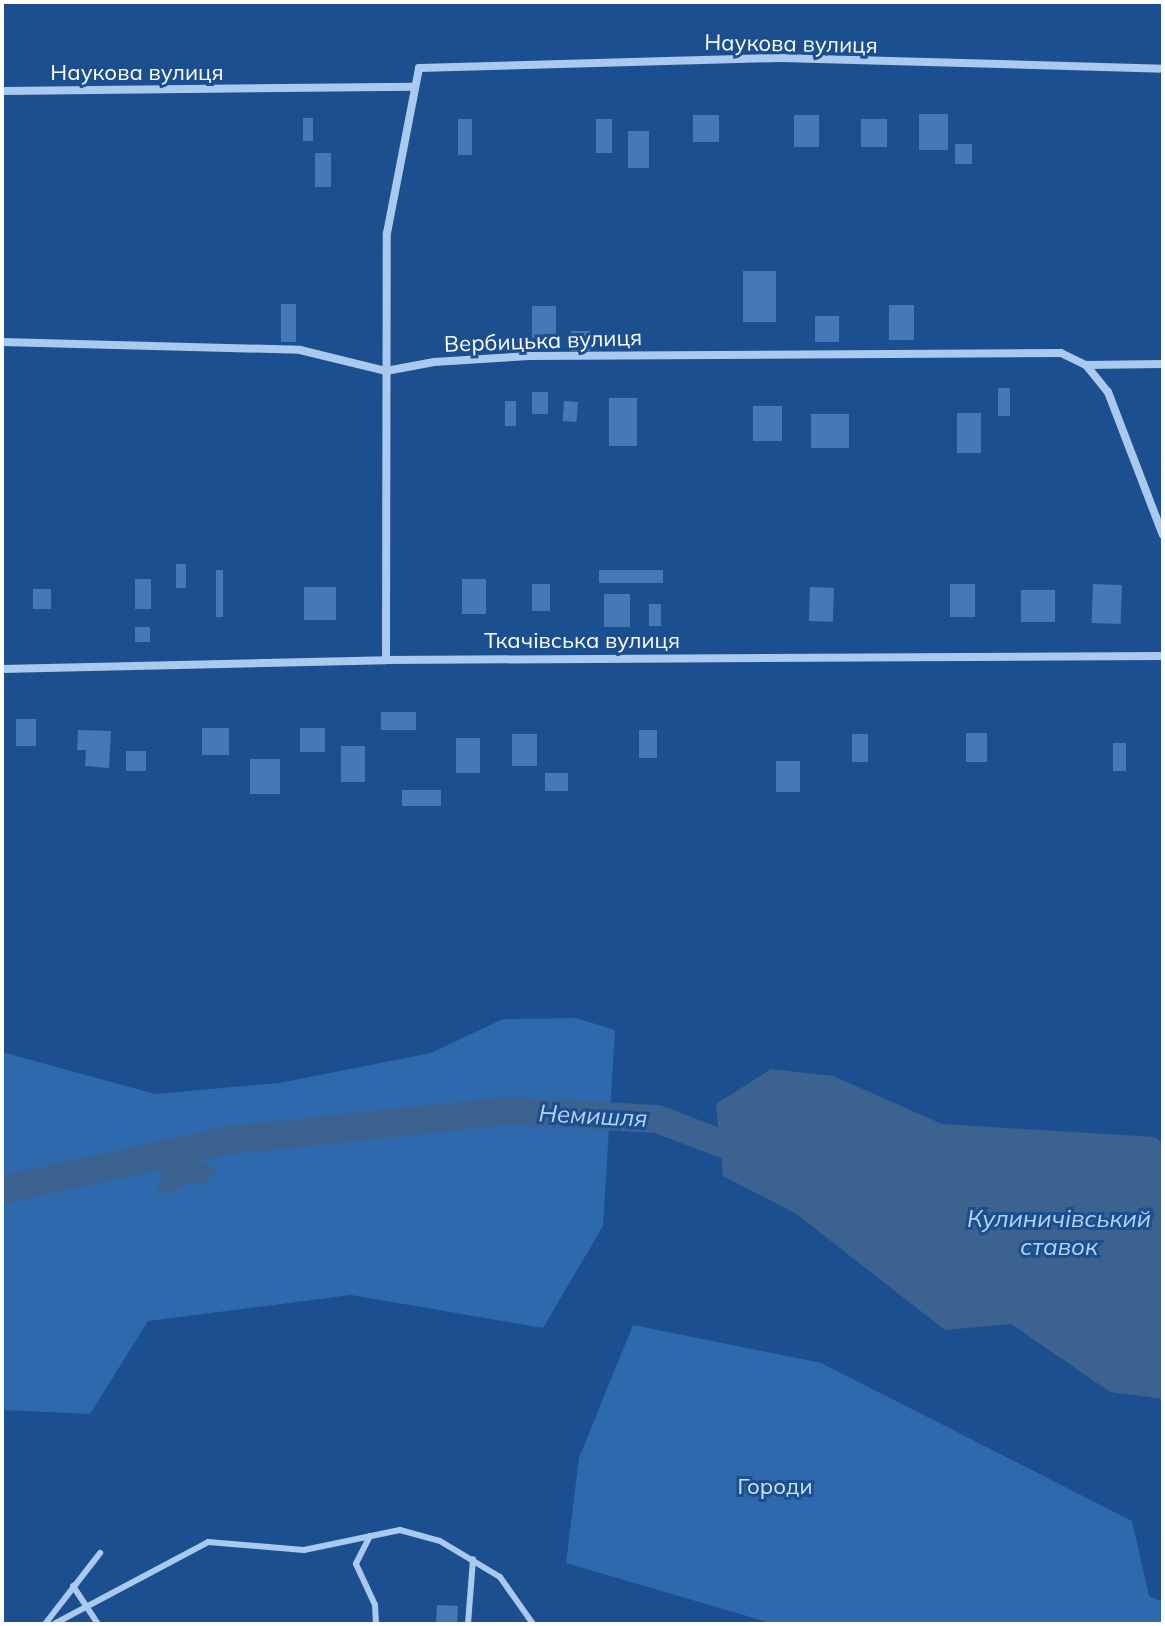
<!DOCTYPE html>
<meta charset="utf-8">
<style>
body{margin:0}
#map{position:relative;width:1165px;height:1626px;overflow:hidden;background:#1b4f8f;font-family:Mulish,sans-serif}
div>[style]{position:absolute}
.green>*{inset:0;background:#2e69ad}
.water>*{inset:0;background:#3c6290}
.river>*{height:28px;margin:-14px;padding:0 14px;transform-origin:14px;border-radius:14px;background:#3c6290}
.building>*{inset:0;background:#4478b7;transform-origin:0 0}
.service>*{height:6px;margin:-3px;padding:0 3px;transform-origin:3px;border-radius:3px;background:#a9c9ee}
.minor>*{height:8px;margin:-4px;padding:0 4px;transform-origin:4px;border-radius:4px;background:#a9c9ee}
span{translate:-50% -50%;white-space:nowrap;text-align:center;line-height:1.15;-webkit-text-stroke:6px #1b4f8f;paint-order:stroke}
.street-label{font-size:22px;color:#fff}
.park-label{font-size:22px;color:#cfe3fa}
.water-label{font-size:24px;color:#b5d3f5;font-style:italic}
.frame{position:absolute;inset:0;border:4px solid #fff;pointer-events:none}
</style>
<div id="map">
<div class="green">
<div style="clip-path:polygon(576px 1018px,615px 1030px,603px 1226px,543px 1328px,351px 1295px,148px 1321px,90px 1414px,2px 1410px,2px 1052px,155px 1094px,279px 1083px,431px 1053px,503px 1019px)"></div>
<div style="clip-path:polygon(633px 1325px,821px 1363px,1132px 1521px,1149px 1596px,1163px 1602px,1163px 1624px,774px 1624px,566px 1563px,579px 1458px)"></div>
</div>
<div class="water">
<div style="clip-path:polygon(771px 1069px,833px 1076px,942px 1124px,1155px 1137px,1163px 1143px,1163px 1399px,1110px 1392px,1011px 1324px,945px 1330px,795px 1213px,723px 1176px,716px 1104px)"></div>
<div style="clip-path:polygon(188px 1156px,218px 1170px,202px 1185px,189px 1182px,166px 1194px,156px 1192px,163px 1169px)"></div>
</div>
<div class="river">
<div style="left:2px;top:1190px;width:235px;rotate:-12.3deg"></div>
<div style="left:232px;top:1140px;width:276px;rotate:-6deg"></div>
<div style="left:506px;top:1111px;width:151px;rotate:3deg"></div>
<div style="left:657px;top:1119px;width:105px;rotate:20.7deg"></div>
</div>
<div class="building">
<div style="left:919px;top:114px;width:29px;height:36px"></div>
<div style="left:693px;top:115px;width:26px;height:27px"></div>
<div style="left:794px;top:115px;width:25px;height:32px"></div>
<div style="left:303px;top:118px;width:10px;height:23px"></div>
<div style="left:458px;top:119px;width:14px;height:36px"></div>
<div style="left:596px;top:119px;width:16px;height:34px"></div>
<div style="left:861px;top:119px;width:26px;height:28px"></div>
<div style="left:628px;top:131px;width:21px;height:37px"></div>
<div style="left:955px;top:144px;width:17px;height:20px"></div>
<div style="left:315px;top:153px;width:16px;height:34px"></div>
<div style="left:743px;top:271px;width:33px;height:51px"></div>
<div style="left:281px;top:304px;width:15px;height:38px"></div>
<div style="left:889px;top:305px;width:25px;height:35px"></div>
<div style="left:532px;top:306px;width:24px;height:32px"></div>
<div style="left:815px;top:316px;width:24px;height:26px"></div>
<div style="left:571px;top:331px;width:19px;height:20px"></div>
<div style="left:998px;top:388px;width:12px;height:28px"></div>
<div style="left:532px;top:392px;width:16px;height:22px"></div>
<div style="left:609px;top:398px;width:28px;height:48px"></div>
<div style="left:505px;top:401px;width:11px;height:25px"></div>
<div style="left:564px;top:401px;width:14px;height:20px;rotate:4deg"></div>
<div style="left:753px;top:406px;width:29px;height:35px"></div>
<div style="left:957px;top:413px;width:24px;height:40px"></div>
<div style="left:811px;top:414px;width:38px;height:34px"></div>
<div style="left:176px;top:564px;width:10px;height:24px"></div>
<div style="left:216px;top:570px;width:7px;height:47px"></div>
<div style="left:599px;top:570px;width:64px;height:13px"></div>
<div style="left:135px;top:579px;width:16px;height:30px"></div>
<div style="left:462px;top:579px;width:24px;height:35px"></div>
<div style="left:532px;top:584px;width:18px;height:27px"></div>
<div style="left:950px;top:584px;width:25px;height:33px"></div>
<div style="left:1093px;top:584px;width:29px;height:39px;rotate:2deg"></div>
<div style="left:304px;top:587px;width:32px;height:33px"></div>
<div style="left:810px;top:587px;width:24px;height:34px;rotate:2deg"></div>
<div style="left:33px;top:589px;width:18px;height:20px"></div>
<div style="left:1021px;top:590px;width:34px;height:32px"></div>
<div style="left:604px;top:594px;width:26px;height:33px"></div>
<div style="left:649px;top:604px;width:12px;height:22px"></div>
<div style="left:135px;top:627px;width:15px;height:15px"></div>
<div style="left:381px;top:712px;width:35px;height:18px"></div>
<div style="left:16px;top:719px;width:20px;height:27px"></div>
<div style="left:202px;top:728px;width:27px;height:27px"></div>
<div style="left:300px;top:728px;width:25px;height:24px"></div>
<div style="clip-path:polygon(78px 730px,111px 731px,109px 768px,85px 766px,86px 750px,77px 750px)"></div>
<div style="left:639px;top:730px;width:18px;height:28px"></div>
<div style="left:966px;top:733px;width:21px;height:29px"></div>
<div style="left:512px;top:734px;width:25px;height:32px"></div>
<div style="left:852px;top:734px;width:16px;height:28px"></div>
<div style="left:456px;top:738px;width:24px;height:35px"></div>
<div style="left:1113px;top:743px;width:13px;height:28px"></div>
<div style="left:341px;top:746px;width:24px;height:36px"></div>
<div style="left:126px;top:751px;width:20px;height:20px"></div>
<div style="left:250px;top:759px;width:30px;height:35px"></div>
<div style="left:776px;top:761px;width:24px;height:31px"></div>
<div style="left:545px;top:773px;width:23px;height:18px"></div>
<div style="left:402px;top:790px;width:39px;height:16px"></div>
<div style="left:437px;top:1605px;width:21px;height:19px;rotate:3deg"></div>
</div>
<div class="service">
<div style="left:370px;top:1536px;width:31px;rotate:117deg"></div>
<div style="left:356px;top:1564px;width:45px;rotate:65.1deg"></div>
<div style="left:375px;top:1605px;width:19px;rotate:87deg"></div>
<div style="left:73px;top:1586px;width:45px;rotate:56.7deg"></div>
<div style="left:45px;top:1624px;width:90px;rotate:-52.2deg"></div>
<div style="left:54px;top:1624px;width:174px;rotate:-28deg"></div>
<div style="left:208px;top:1542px;width:96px;rotate:4.8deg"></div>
<div style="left:304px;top:1550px;width:98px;rotate:-11.8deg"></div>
<div style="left:400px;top:1530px;width:41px;rotate:15.4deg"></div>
<div style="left:440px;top:1541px;width:70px;rotate:31deg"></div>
<div style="left:500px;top:1577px;width:57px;rotate:54.9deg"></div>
<div style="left:468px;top:1624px;width:65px;rotate:-85.6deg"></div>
</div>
<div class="minor">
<div style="left:2px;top:91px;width:413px;rotate:-0.6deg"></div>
<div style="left:2px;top:342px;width:298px;rotate:1.5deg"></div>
<div style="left:300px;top:350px;width:89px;rotate:13.7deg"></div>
<div style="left:386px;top:371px;width:49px;rotate:-10.6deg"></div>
<div style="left:434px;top:362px;width:96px;rotate:-3.6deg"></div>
<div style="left:530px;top:356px;width:531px;rotate:-0.32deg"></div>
<div style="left:1061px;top:353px;width:28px;rotate:26deg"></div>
<div style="left:1086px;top:365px;width:35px;rotate:51deg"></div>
<div style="left:1108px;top:392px;width:153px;rotate:69deg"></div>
<div style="left:1086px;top:365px;width:77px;rotate:-0.7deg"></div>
<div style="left:386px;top:660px;width:427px;rotate:-89.9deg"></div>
<div style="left:387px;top:233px;width:168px;rotate:-79deg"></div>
<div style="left:419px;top:68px;width:362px;rotate:-1.6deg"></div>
<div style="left:781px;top:58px;width:382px;rotate:1.6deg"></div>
<div style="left:2px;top:669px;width:384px;rotate:-1.3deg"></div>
<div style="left:386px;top:660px;width:777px;rotate:-0.29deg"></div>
</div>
<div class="street-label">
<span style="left:791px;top:44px;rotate:1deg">Наукова вулиця</span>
<span style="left:137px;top:73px">Наукова вулиця</span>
<span style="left:543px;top:341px;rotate:-2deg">Вербицька вулиця</span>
<span style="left:582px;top:641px">Ткачівська вулиця</span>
</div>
<div class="park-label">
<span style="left:775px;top:1487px">Городи</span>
</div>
<div class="water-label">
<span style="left:593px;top:1116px;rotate:3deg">Немишля</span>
<span style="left:1059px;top:1233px">Кулиничівський<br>ставок</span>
</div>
<div class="frame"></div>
</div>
